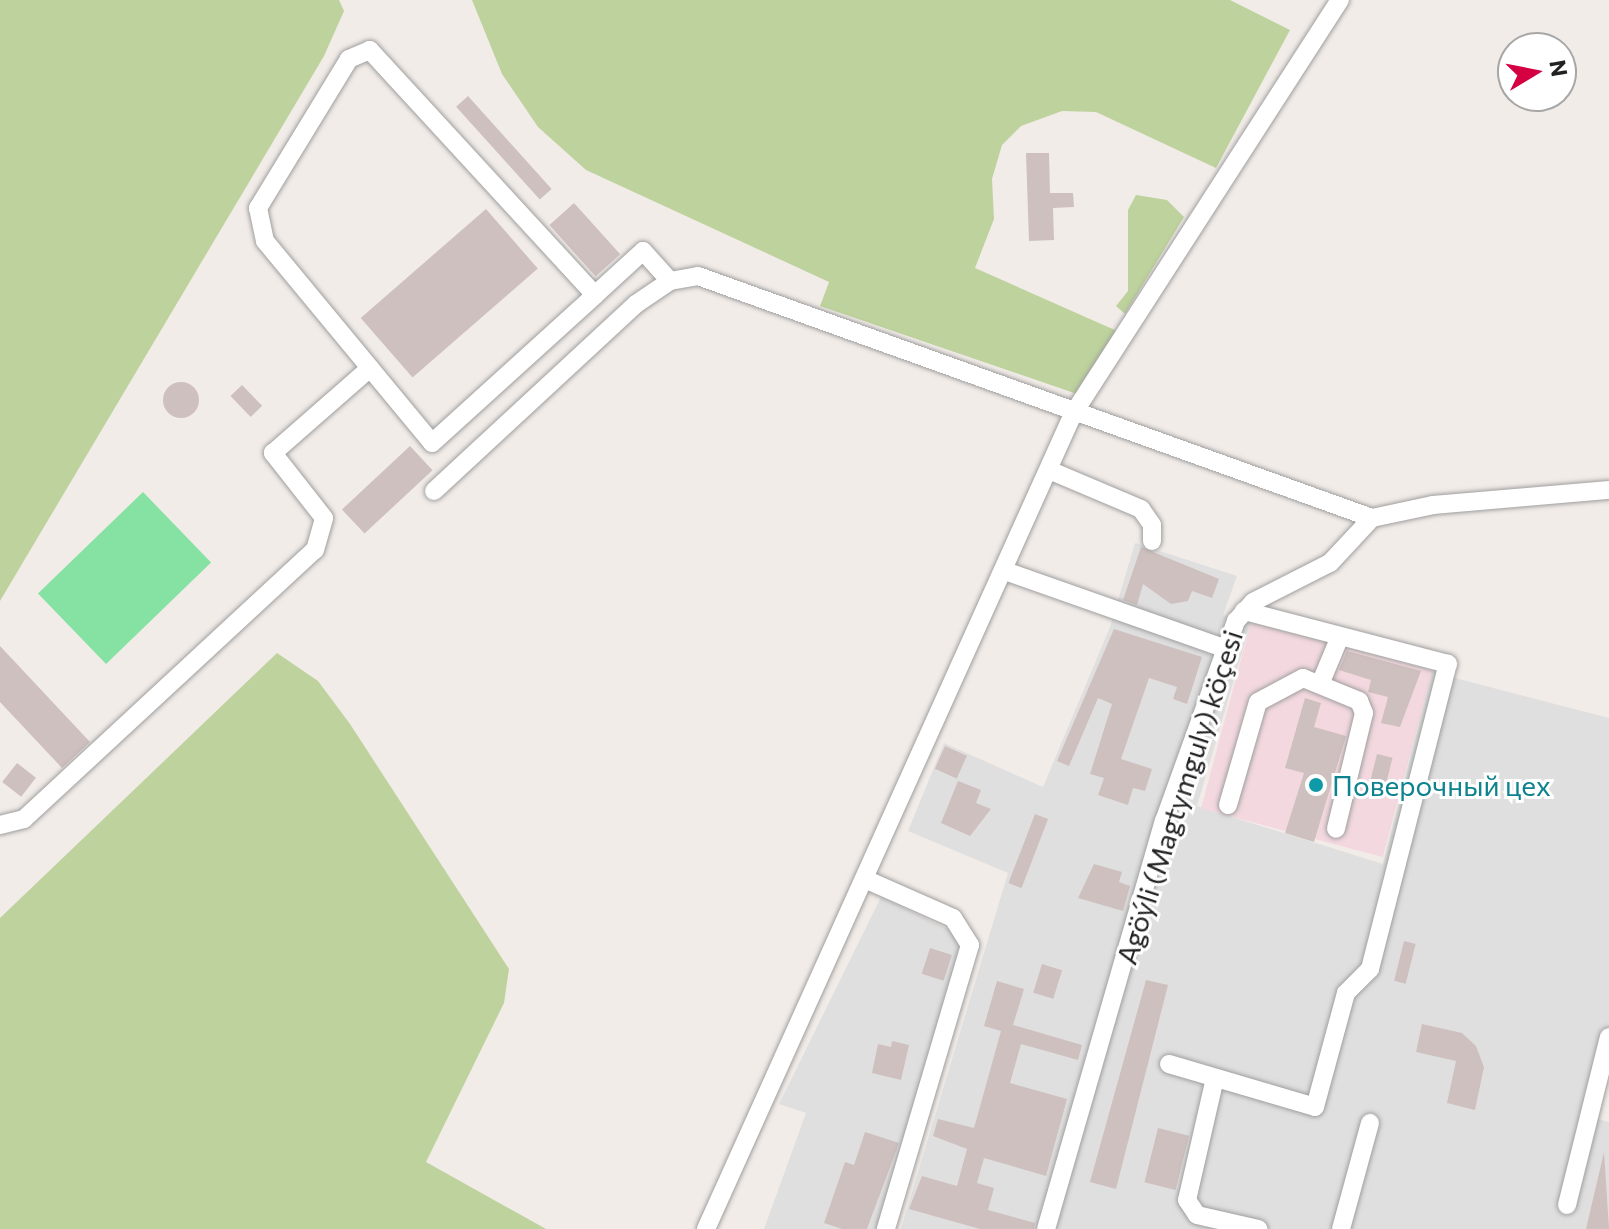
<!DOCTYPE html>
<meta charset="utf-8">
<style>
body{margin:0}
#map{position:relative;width:1609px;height:1229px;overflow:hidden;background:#f2ece8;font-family:Commissioner,sans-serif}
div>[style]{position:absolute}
.residential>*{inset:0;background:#e0dfdf}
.commercial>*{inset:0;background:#f3d8df;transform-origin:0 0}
.forest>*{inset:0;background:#bdd29c}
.pitch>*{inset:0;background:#85e2a2;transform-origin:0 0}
.building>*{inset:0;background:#cec0be;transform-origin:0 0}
.round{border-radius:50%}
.roads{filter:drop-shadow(0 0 2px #9f9f9f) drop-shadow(0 0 2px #9f9f9f)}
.minor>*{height:18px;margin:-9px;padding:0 9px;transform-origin:9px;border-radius:9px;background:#fff}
.dots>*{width:22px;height:22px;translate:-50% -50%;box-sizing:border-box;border:4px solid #fff;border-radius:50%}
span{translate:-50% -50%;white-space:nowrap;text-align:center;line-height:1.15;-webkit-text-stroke:6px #fff;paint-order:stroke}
.culture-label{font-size:28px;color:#0d838f}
.left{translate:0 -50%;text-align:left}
.street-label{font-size:28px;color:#222}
.north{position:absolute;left:1497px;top:32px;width:80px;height:80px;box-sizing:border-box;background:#fff;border:2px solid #a7a7a7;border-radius:50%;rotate:80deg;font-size:22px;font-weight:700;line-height:32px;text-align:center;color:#222}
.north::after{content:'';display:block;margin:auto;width:28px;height:36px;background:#d40041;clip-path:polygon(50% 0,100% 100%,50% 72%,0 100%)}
</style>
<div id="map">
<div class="residential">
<div style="clip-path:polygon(1135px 543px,1237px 576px,1223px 615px,1251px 622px,1197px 806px,1383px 864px,1432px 672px,1609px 718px,1609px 1074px,1597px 1119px,1609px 1122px,1609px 1229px,901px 1229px,1008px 873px,908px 831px,944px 743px,1043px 787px,1110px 627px)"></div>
<div style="clip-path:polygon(881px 897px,956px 933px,959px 950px,893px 1187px,876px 1229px,764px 1229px,806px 1113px,779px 1104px)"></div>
</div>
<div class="commercial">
<div style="left:1251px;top:622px;width:188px;height:193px;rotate:15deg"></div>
</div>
<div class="forest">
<div style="clip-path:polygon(0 0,339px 0,344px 11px,324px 56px,0 601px)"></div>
<div style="clip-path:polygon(472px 0,1230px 0,1290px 30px,1216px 168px,1096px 112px,1062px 111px,1021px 126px,1002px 145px,992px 179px,994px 219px,975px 268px,1117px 331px,1077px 394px,820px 306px,829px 282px,586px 170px,538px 127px,502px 74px)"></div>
<div style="clip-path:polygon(1136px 195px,1167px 200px,1184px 217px,1125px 314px,1116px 306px,1128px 291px,1128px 210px)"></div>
<div style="clip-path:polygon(277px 653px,318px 681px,350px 724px,509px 969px,504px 1003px,426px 1162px,546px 1229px,0 1229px,0 918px)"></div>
</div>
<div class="pitch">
<div style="left:143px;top:492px;width:98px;height:146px;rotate:46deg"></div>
</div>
<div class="building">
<div style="left:468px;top:96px;width:125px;height:16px;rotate:48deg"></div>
<div style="clip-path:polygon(1026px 153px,1049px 153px,1050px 193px,1073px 193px,1074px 207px,1053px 208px,1054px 240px,1029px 241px)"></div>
<div style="left:574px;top:203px;width:69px;height:33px;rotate:48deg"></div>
<div style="left:486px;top:209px;width:79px;height:166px;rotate:49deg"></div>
<div class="round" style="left:163px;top:382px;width:36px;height:36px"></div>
<div style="left:242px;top:385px;width:29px;height:16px;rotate:46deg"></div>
<div style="left:410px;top:446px;width:33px;height:93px;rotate:47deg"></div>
<div style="clip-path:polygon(1141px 547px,1219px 579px,1212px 598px,1192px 591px,1188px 601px,1171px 604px,1143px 584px,1137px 605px,1123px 600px)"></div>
<div style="clip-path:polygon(1114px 629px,1202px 657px,1187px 704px,1173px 699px,1177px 687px,1149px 678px,1121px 759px,1152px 769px,1145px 791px,1133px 788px,1128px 805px,1098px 795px,1104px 778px,1090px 774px,1112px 704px,1098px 698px,1069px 766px,1057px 761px)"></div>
<div style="clip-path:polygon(0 646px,90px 742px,62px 768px,0 702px)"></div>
<div style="clip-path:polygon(1347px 651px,1421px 671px,1400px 727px,1381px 723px,1388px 697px,1368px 692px,1371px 680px,1339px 670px)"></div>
<div style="clip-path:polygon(1305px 698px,1321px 703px,1314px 727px,1346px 736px,1314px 842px,1285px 833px,1304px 773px,1285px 768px)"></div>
<div style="left:945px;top:746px;width:24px;height:25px;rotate:24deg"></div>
<div style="left:1377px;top:754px;width:16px;height:29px;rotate:14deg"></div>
<div style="left:17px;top:763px;width:24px;height:24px;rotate:38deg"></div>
<div style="clip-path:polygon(958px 781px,981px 790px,976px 803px,991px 809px,970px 836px,941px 823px)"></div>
<div style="left:1035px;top:814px;width:14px;height:74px;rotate:21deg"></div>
<div style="clip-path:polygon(1094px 864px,1122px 872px,1119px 882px,1130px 886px,1123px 911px,1078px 898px)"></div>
<div style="left:1404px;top:941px;width:12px;height:41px;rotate:14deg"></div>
<div style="left:930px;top:948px;width:23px;height:27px;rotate:18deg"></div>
<div style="left:1042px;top:964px;width:21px;height:30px;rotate:17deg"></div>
<div style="clip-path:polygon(1146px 980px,1168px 985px,1116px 1189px,1090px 1182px)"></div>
<div style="clip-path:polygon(997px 981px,1024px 989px,1013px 1025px,1082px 1045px,1078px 1060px,1021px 1044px,1010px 1083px,1067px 1099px,1046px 1176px,984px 1158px,977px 1183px,994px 1188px,988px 1210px,1035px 1223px,1034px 1229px,980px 1229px,909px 1209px,922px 1176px,957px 1186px,967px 1149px,933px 1136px,938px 1119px,974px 1128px,1001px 1031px,984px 1026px)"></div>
<div style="clip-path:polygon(1422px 1024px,1462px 1033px,1476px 1046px,1484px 1067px,1475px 1110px,1447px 1103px,1456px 1061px,1416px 1052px)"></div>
<div style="clip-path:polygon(892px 1041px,909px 1045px,901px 1080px,872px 1073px,878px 1044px,891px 1047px)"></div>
<div style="left:1158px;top:1128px;width:32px;height:56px;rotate:14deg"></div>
<div style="clip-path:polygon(865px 1132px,899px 1143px,867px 1229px,842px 1229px,824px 1223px,845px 1162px,854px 1165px)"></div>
<div style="clip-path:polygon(1604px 1152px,1609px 1229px,1586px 1229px)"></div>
</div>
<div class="roads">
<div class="minor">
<div style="left:595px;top:295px;width:333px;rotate:-132.6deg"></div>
<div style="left:370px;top:50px;width:23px;rotate:157deg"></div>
<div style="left:349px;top:59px;width:175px;rotate:121.4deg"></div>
<div style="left:258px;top:208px;width:34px;rotate:78deg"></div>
<div style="left:265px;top:241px;width:262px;rotate:50.4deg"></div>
<div style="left:432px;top:443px;width:220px;rotate:-42.2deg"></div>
<div style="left:595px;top:295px;width:65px;rotate:-42.5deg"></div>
<div style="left:643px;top:251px;width:40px;rotate:48deg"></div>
<div style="left:1049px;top:470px;width:100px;rotate:23deg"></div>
<div style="left:1141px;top:509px;width:19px;rotate:55deg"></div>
<div style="left:1152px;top:525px;width:16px;rotate:90deg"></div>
<div style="left:434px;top:491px;width:275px;rotate:-42.8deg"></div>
<div style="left:636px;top:304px;width:41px;rotate:-34.1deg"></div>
<div style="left:670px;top:281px;width:28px;rotate:-10deg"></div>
<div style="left:698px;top:276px;width:716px;rotate:19.75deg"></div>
<div style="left:1005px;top:571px;width:234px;rotate:19.4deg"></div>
<div style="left:1321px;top:682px;width:47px;rotate:-67.3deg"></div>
<div style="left:1228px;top:805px;width:107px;rotate:-73.8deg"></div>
<div style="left:1258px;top:702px;width:51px;rotate:-28.1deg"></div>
<div style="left:1303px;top:678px;width:61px;rotate:22.3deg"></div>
<div style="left:1359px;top:701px;width:13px;rotate:67deg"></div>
<div style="left:1364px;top:713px;width:119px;rotate:103.6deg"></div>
<div style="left:0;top:825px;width:25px;rotate:-14deg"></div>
<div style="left:24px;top:819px;width:396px;rotate:-42.8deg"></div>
<div style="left:315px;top:550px;width:33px;rotate:-74deg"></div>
<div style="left:324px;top:518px;width:83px;rotate:-128.1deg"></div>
<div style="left:273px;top:453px;width:129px;rotate:-41.2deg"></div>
<div style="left:867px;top:880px;width:94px;rotate:23.8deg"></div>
<div style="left:953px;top:918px;width:32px;rotate:58deg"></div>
<div style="left:970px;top:945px;width:296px;rotate:106.5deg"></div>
<div style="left:1169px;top:1064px;width:152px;rotate:16.4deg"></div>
<div style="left:1315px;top:1107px;width:118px;rotate:-74.8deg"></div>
<div style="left:1346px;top:993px;width:34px;rotate:-45deg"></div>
<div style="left:1370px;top:969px;width:315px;rotate:-75.7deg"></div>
<div style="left:1448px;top:664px;width:211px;rotate:-165.4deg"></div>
<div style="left:1215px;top:1078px;width:125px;rotate:102.9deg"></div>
<div style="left:1187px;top:1200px;width:18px;rotate:56deg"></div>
<div style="left:1197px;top:1215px;width:63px;rotate:12.9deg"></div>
<div style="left:1567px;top:1205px;width:173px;rotate:-76deg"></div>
<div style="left:706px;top:1229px;width:894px;rotate:-65.76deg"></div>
<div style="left:1073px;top:414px;width:493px;rotate:-57.2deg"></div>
<div style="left:1046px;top:1229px;width:425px;rotate:-73.9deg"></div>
<div style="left:1164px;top:821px;width:213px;rotate:-70.2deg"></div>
<div style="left:1236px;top:621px;width:25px;rotate:-48deg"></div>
<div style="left:1253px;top:602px;width:86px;rotate:-26.9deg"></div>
<div style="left:1330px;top:563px;width:62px;rotate:-47deg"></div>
<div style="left:1372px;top:518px;width:62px;rotate:-12deg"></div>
<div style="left:1433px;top:505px;width:177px;rotate:-4.9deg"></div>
<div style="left:1341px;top:1229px;width:110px;rotate:-74.7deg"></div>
</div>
</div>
<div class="dots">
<div style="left:1316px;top:785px;background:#0f9aa8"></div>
</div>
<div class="culture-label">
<span class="left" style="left:1332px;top:785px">Поверочный цех</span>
</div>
<div class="street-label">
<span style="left:1179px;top:797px;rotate:-72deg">Agöýli (Magtymguly) köçesi</span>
</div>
<div class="north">N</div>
</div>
